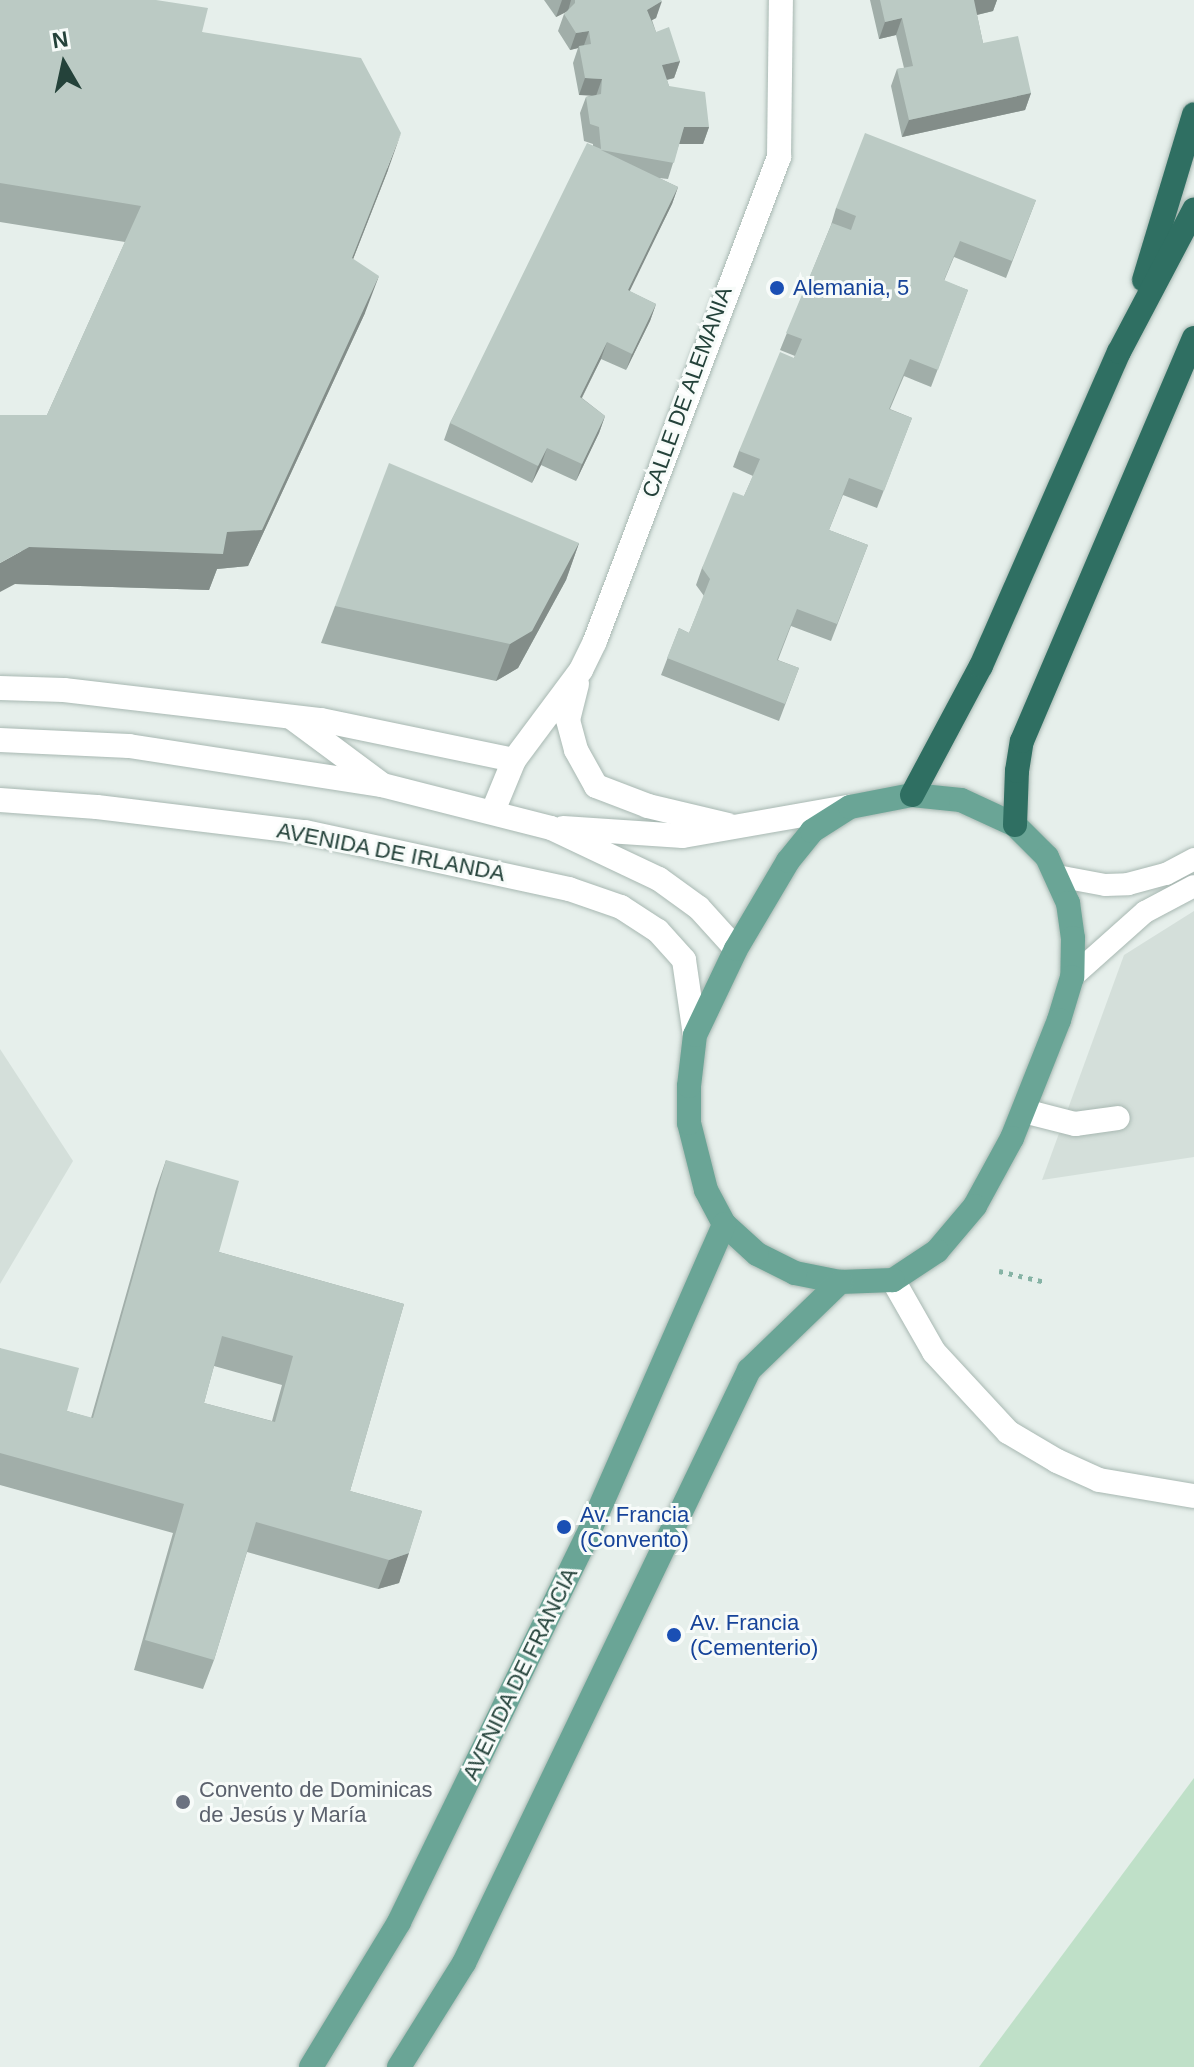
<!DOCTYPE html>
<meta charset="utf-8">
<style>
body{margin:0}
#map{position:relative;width:1194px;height:2067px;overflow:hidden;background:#e6efeb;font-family:Helvetica,sans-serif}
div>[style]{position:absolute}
.built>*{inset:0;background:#d4dfda}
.green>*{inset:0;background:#bfe0c8}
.path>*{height:5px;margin-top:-2.5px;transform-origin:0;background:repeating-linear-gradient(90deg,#86b3a5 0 4px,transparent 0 10px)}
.roads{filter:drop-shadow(0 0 2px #a8b8b2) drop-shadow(0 0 2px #a8b8b2)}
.lane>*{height:22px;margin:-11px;padding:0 11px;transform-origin:11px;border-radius:11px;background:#fff}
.street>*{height:24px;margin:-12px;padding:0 12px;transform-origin:12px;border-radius:12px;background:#fff}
.primary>*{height:24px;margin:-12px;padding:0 12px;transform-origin:12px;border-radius:12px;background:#6aa596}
.highway>*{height:24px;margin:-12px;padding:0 12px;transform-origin:12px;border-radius:12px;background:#2f6f62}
.wall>*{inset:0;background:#a1aea9}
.shaded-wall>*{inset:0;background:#838d89}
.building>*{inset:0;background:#bbcac4}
.dots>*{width:22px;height:22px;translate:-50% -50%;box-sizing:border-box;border:4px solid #f7fbf9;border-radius:50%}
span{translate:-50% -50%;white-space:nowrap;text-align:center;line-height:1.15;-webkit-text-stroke:6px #f7fbf9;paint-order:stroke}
.transit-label{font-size:22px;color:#164399}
.left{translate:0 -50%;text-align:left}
.street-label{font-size:22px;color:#24423a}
.worship-label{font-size:22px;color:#5b616d}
.north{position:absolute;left:24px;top:24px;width:80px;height:80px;-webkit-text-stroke:6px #f7fbf9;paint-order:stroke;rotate:351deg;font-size:22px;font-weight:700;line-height:32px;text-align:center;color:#24423a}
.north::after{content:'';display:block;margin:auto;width:28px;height:36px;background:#24423a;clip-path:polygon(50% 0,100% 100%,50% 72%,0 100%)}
</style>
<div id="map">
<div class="built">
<div style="clip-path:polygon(1194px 911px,1194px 1157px,1042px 1180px,1124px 955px)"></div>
<div style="clip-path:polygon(0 1049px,73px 1161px,0 1284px)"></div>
</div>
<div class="green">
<div style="clip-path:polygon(1194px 1778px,1194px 2067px,979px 2067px)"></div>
</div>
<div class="path">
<div style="left:999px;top:1271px;width:47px;rotate:13.4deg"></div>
</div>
<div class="roads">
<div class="lane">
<div style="left:1057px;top:876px;width:49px;rotate:10.6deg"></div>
<div style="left:1105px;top:885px;width:23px;rotate:-2deg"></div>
<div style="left:1128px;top:884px;width:39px;rotate:-15deg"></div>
<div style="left:1166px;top:874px;width:32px;rotate:-28deg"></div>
<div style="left:1072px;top:977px;width:98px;rotate:-41.7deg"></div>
<div style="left:1145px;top:912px;width:55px;rotate:-28deg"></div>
</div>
<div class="street">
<div style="left:577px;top:684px;width:37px;rotate:104deg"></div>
<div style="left:568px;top:720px;width:31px;rotate:75deg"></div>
<div style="left:576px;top:750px;width:41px;rotate:60.9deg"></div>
<div style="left:596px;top:786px;width:56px;rotate:21deg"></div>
<div style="left:648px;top:806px;width:82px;rotate:13.4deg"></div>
<div style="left:0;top:688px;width:64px;rotate:1.8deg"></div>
<div style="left:64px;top:690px;width:259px;rotate:6.7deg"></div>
<div style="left:321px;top:720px;width:197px;rotate:11.7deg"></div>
<div style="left:291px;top:717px;width:111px;rotate:36.6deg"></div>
<div style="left:0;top:740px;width:129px;rotate:2.7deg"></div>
<div style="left:129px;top:746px;width:256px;rotate:8.8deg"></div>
<div style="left:382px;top:785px;width:174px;rotate:14.3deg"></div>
<div style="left:551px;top:828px;width:119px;rotate:25.3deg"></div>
<div style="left:659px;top:879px;width:49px;rotate:35.9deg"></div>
<div style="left:699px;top:908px;width:55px;rotate:47.9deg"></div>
<div style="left:0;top:800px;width:97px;rotate:4.1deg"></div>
<div style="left:97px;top:807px;width:209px;rotate:6.9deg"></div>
<div style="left:305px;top:832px;width:270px;rotate:12.2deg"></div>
<div style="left:569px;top:889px;width:55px;rotate:19.1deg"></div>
<div style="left:621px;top:907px;width:44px;rotate:33deg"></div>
<div style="left:658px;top:931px;width:39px;rotate:48deg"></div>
<div style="left:684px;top:960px;width:76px;rotate:81.7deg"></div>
<div style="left:493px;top:811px;width:55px;rotate:-67.6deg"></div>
<div style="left:514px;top:760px;width:112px;rotate:-53.3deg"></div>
<div style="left:581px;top:670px;width:32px;rotate:-64deg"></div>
<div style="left:595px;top:641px;width:518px;rotate:-69.18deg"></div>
<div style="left:779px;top:157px;width:157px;rotate:-89.3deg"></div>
<div style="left:563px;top:828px;width:120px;rotate:3.8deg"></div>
<div style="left:683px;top:836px;width:168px;rotate:-10deg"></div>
<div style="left:1024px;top:1111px;width:53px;rotate:14.3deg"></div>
<div style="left:1075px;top:1124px;width:43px;rotate:-7.9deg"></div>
<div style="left:893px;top:1280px;width:83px;rotate:60.3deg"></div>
<div style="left:934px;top:1352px;width:109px;rotate:47.2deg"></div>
<div style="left:1008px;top:1432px;width:57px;rotate:30.6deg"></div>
<div style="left:1057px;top:1461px;width:46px;rotate:24.3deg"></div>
<div style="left:1099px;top:1480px;width:96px;rotate:9.6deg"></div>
</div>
<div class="primary">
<div style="left:912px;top:795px;width:49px;rotate:5.8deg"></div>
<div style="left:961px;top:800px;width:60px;rotate:24.8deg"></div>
<div style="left:1015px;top:825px;width:45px;rotate:45deg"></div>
<div style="left:1047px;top:857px;width:51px;rotate:65.5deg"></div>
<div style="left:1068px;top:903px;width:35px;rotate:82deg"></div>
<div style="left:1073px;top:938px;width:39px;rotate:91deg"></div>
<div style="left:1072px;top:977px;width:45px;rotate:106.8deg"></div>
<div style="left:1059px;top:1020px;width:127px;rotate:111.7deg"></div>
<div style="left:1012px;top:1138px;width:77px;rotate:118.6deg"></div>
<div style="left:975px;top:1206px;width:59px;rotate:130.2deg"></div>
<div style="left:937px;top:1251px;width:53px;rotate:146.6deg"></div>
<div style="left:893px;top:1280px;width:53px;rotate:177.8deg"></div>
<div style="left:840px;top:1282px;width:46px;rotate:-168.7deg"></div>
<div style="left:795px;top:1273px;width:42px;rotate:-153.4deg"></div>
<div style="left:757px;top:1254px;width:45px;rotate:-137.7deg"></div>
<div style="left:724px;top:1224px;width:38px;rotate:-118deg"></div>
<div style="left:706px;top:1190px;width:69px;rotate:-104.2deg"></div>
<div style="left:689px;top:1123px;width:37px;rotate:-90deg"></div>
<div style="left:689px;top:1086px;width:51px;rotate:-83.3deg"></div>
<div style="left:695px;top:1035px;width:95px;rotate:-64.5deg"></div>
<div style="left:736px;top:949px;width:102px;rotate:-59.4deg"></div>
<div style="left:788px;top:861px;width:38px;rotate:-51deg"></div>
<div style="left:812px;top:831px;width:45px;rotate:-32.3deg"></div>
<div style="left:850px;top:807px;width:63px;rotate:-11deg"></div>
<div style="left:311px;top:2067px;width:170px;rotate:-58.7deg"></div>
<div style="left:399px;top:1922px;width:426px;rotate:-64deg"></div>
<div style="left:586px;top:1539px;width:344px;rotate:-66.3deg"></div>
<div style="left:399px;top:2067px;width:123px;rotate:-58deg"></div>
<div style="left:464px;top:1963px;width:658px;rotate:-64.33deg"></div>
<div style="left:749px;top:1370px;width:127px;rotate:-44deg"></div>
</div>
<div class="highway">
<div style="left:1144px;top:280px;width:173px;rotate:-73.2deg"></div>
<div style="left:912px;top:795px;width:146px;rotate:-61.9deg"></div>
<div style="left:981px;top:666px;width:343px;rotate:-66.3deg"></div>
<div style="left:1119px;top:352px;width:161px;rotate:-62.2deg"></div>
<div style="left:1015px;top:825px;width:54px;rotate:-87.9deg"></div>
<div style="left:1017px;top:771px;width:30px;rotate:-81deg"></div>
<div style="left:1022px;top:741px;width:438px;rotate:-66.9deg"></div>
</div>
</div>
<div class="wall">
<div style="clip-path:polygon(0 0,202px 32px,388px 170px,353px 259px,365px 313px,248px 566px,217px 569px,209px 590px,15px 584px,47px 415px,125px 242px,0 222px)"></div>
<div style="clip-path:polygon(544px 0,661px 0,656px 18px,652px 20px,656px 32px,680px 61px,674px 78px,667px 80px,669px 86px,709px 127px,703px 144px,679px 144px,668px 179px,659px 178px,678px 187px,672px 204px,629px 291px,656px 304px,650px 321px,626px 370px,601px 359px,582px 398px,605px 416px,599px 433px,576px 481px,541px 465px,532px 483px,444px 440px,450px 423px,593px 146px,593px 144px,584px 141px,580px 113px,586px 97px,593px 95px,579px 95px,573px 63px,578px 48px,570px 50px,558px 31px,564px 14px,568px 11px,556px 17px)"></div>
<div style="clip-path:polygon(870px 0,997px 0,993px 11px,977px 15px,983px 43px,1031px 93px,1025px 110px,902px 137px,891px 86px,897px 69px,904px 68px,896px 35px,879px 39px)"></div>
<div style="clip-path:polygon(1036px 200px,1006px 278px,954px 257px,944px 281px,968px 290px,931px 387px,904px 376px,890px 409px,912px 418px,877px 508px,843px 495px,829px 530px,868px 545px,831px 641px,791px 626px,778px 660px,799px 668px,779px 721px,661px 675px,679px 628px,689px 633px,704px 596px,696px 585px,702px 568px,744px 496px,753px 476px,733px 467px,739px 451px,794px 358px,795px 356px,780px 350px,831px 225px,836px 208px)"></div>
<div style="clip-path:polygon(579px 543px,566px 580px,518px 668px,496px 681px,321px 643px,335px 606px)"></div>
<div style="clip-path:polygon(evenodd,166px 1160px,219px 1252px,404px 1304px,350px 1491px,422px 1511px,399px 1583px,378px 1589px,247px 1552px,214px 1660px,203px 1689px,134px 1670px,173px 1533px,0 1485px,0 1348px,67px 1411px,91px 1418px,156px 1189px,166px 1160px,214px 1366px,282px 1385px,272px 1421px,204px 1403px,214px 1366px)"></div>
</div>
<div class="shaded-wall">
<div style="clip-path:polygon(562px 0,571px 0,568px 11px,556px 17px)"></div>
<div style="clip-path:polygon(974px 0,997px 0,993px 11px,968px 17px)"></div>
<div style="clip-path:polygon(662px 1px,656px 18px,641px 26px,647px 10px)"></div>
<div style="clip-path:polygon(902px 18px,896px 35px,879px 39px,885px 22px)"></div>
<div style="clip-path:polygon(589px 31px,583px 48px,579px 46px,578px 48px,570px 50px,576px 33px)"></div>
<div style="clip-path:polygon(680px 61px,674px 78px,656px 82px,662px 65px)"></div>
<div style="clip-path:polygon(585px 78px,602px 79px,596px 96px,579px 95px)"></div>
<div style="clip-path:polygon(1031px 93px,1025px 110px,902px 137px,909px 120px)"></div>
<div style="clip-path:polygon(684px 127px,709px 127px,703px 144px,678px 144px)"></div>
<div style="clip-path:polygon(401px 133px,388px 170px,339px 295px,352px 258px)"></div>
<div style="clip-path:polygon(678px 187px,672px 204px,622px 307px,628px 290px)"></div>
<div style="clip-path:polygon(379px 276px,365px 313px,248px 566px,217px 569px,209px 590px,15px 584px,0 592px,0 563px,29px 547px,227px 532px)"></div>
<div style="clip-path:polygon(656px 304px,650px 321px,626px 370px,632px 354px)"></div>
<div style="clip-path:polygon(607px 342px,601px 359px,574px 413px,580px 397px)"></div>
<div style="clip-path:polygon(605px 416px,599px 433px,576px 481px,582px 464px)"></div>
<div style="clip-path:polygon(547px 448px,541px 465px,532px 483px,538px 466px)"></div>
<div style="clip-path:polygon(579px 543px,566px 580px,518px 668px,496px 681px,510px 644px)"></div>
<div style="clip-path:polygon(409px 1553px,399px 1583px,378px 1589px,389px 1560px)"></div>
</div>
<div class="building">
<div style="clip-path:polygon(0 0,156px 0,208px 8px,202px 32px,361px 58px,401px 133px,352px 258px,379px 276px,262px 530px,227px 532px,223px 554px,29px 547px,0 563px,0 415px,47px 415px,141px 206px,0 183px)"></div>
<div style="clip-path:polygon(575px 0,661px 0,662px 1px,647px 10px,656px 32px,669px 27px,680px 61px,662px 65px,669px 86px,705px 92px,709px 127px,684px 127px,674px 163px,601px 150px,678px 187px,628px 290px,656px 304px,632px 354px,607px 342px,580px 397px,605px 416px,582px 464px,547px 448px,538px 466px,450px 423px,587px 143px,601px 149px,599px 127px,590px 124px,586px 97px,601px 94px,602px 79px,585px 78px,579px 46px,591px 44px,589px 31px,576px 33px,564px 14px,575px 3px)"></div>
<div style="clip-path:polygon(880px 0,975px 0,974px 0,983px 43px,1018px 36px,1031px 93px,909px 120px,897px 69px,913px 66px,902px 18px,885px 22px)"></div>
<div style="clip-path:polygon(865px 133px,1036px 200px,1012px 261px,960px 241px,944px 280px,968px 290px,938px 370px,910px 359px,889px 409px,912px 418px,884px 491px,849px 478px,829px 530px,868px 545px,837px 624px,797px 609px,777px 660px,799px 668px,785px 704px,667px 658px,679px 628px,689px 633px,710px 579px,702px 568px,733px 492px,744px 496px,760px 459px,739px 451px,780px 352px,794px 358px,802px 339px,786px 333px,832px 223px,851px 230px,856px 216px,836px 208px)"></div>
<div style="clip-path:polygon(389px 463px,579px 543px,532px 631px,510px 644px,335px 606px)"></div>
<div style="clip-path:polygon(evenodd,166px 1160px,239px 1181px,219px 1252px,404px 1304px,350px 1491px,422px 1511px,409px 1553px,389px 1560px,256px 1522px,214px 1660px,145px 1640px,184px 1504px,0 1453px,0 1348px,79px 1368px,67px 1411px,93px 1418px,166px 1160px,222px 1336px,293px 1356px,275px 1422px,204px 1403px,222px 1336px)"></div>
</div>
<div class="dots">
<div style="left:777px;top:288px;background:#1a4fb4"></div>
<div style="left:564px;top:1527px;background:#1a4fb4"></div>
<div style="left:674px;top:1635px;background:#1a4fb4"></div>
<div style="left:183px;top:1802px;background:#6b7280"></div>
</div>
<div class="transit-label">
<span class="left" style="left:793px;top:288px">Alemania, 5</span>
<span class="left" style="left:580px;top:1527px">Av. Francia<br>(Convento)</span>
<span class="left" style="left:690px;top:1635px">Av. Francia<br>(Cementerio)</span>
</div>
<div class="street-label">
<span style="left:687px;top:392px;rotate:-70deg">CALLE DE ALEMANIA</span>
<span style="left:391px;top:852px;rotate:11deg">AVENIDA DE IRLANDA</span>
<span style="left:520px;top:1674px;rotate:-64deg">AVENIDA DE FRANCIA</span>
</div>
<div class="worship-label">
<span class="left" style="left:199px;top:1802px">Convento de Dominicas<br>de Jesús y María</span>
</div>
<div class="north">N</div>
</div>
